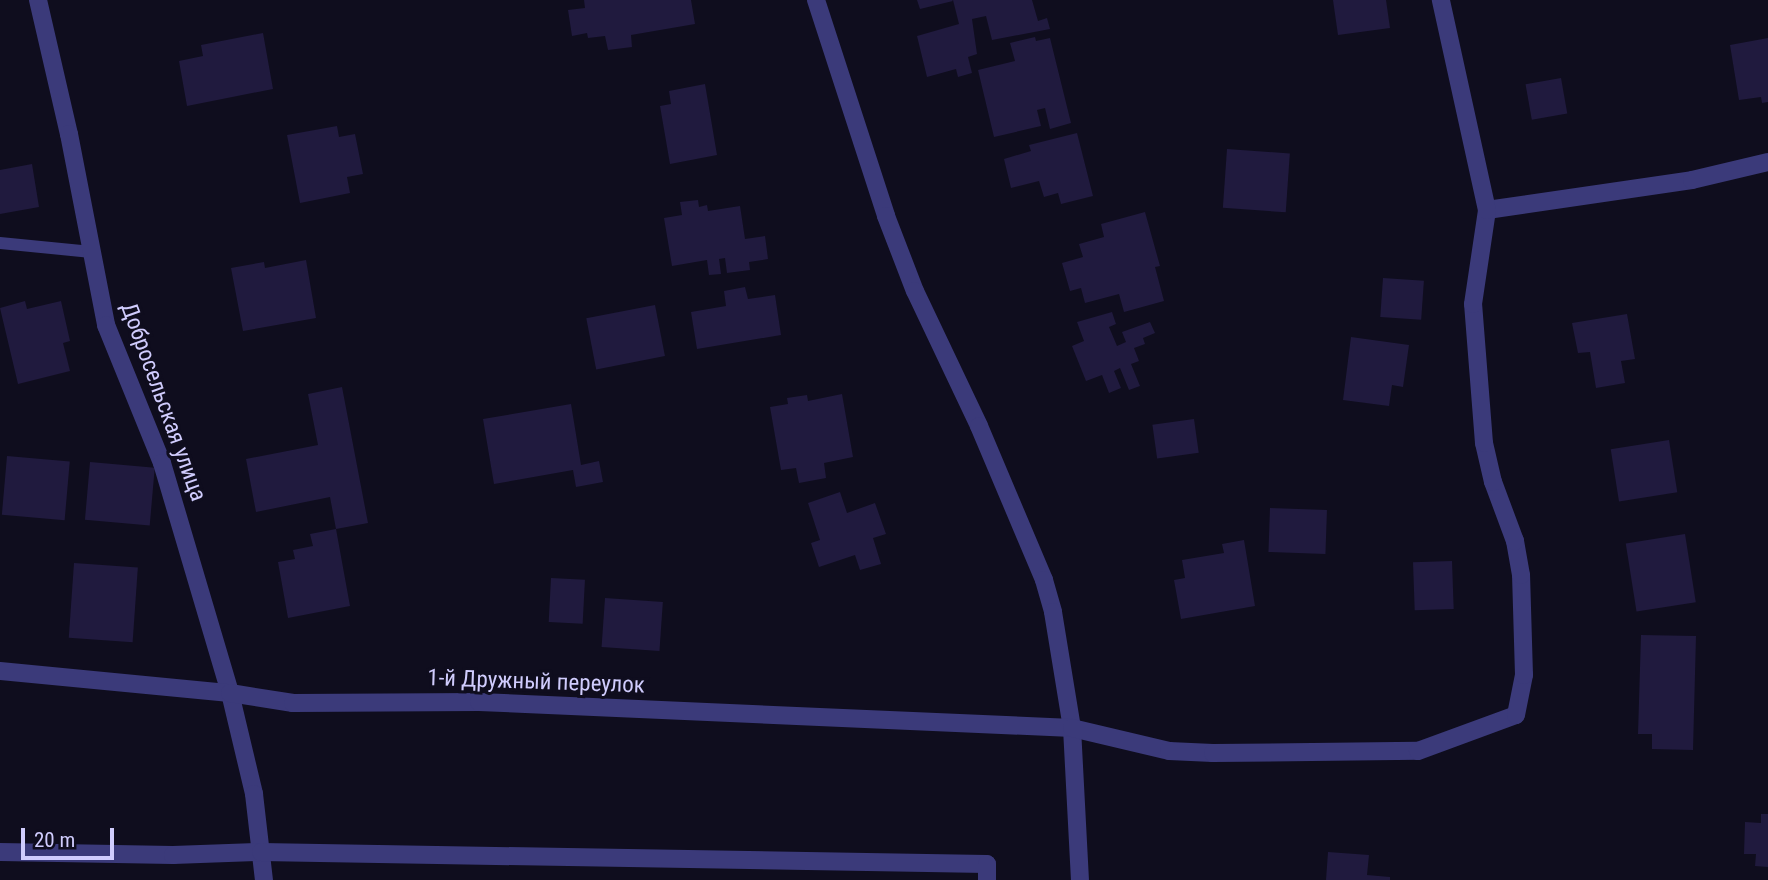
<!DOCTYPE html>
<meta charset="utf-8">
<style>
body{margin:0}
#map{position:relative;width:1768px;height:880px;overflow:hidden;background:#0f0d1e;font-family:"Roboto Condensed",sans-serif}
div>[style]{position:absolute}
.building>*{inset:0;background:#201a3e;transform-origin:0 0}
.lane>*{height:12px;margin:-6px;padding:0 6px;transform-origin:6px;border-radius:6px;background:#3b3a7a}
.street>*{height:18px;margin:-9px;padding:0 9px;transform-origin:9px;border-radius:9px;background:#3b3a7a}
span{translate:-50% -50%;white-space:nowrap;text-align:center;line-height:1.15;-webkit-text-stroke:6px #0f0d1e;paint-order:stroke}
.street-label{font-size:23px;color:#d0ccfd}
.scale{position:absolute;left:21px;top:828px;width:93px;height:32px;box-sizing:border-box;border:4px solid #d0ccfd;border-top:0;padding-left:9px;font-size:21px;line-height:24px;white-space:nowrap;color:#d0ccfd;-webkit-text-stroke:5px #0f0d1e;paint-order:stroke}
</style>
<div id="map">
<div class="building">
<div style="clip-path:polygon(584px 0,691px 0,695px 24px,631px 35px,632px 47px,608px 50px,605px 36px,588px 38px,587px 33px,572px 36px,568px 10px,585px 8px)"></div>
<div style="clip-path:polygon(917px 0,952px 0,953px 1px,920px 9px)"></div>
<div style="clip-path:polygon(953px 0,1032px 0,1038px 21px,1047px 18px,1050px 29px,992px 40px,986px 16px,972px 19px,977px 54px,968px 57px,972px 73px,958px 77px,956px 69px,927px 77px,917px 36px,959px 24px)"></div>
<div style="clip-path:polygon(1333px 0,1386px 0,1390px 28px,1338px 35px)"></div>
<div style="clip-path:polygon(263px 33px,273px 89px,187px 106px,179px 61px,203px 56px,201px 45px)"></div>
<div style="clip-path:polygon(1035px 37px,1036px 41px,1050px 38px,1071px 123px,1050px 129px,1045px 108px,1037px 110px,1041px 126px,994px 137px,978px 70px,1015px 61px,1010px 43px)"></div>
<div style="clip-path:polygon(1768px 38px,1768px 102px,1762px 103px,1761px 97px,1739px 100px,1730px 45px)"></div>
<div style="left:1561px;top:78px;width:36px;height:36px;rotate:80deg"></div>
<div style="clip-path:polygon(705px 84px,717px 155px,670px 164px,660px 106px,671px 104px,669px 91px)"></div>
<div style="clip-path:polygon(337px 126px,339px 137px,355px 134px,363px 174px,347px 177px,350px 193px,300px 203px,287px 135px)"></div>
<div style="clip-path:polygon(1077px 133px,1093px 196px,1061px 204px,1058px 193px,1044px 197px,1039px 181px,1011px 188px,1004px 159px,1031px 151px,1029px 145px)"></div>
<div style="left:1227px;top:149px;width:63px;height:59px;rotate:4deg"></div>
<div style="clip-path:polygon(32px 164px,39px 207px,0 214px,0 170px)"></div>
<div style="clip-path:polygon(698px 200px,699px 207px,707px 205px,708px 211px,740px 206px,745px 239px,765px 236px,768px 259px,749px 262px,750px 270px,727px 273px,725px 258px,719px 259px,721px 274px,709px 275px,707px 260px,672px 266px,664px 218px,682px 215px,680px 202px)"></div>
<div style="clip-path:polygon(1145px 212px,1160px 266px,1155px 267px,1164px 301px,1124px 312px,1119px 294px,1085px 303px,1081px 288px,1070px 291px,1062px 263px,1083px 257px,1079px 244px,1104px 237px,1101px 224px)"></div>
<div style="clip-path:polygon(306px 260px,316px 318px,243px 331px,231px 268px,264px 262px,265px 268px)"></div>
<div style="left:1383px;top:278px;width:41px;height:39px;rotate:4deg"></div>
<div style="clip-path:polygon(745px 287px,748px 299px,775px 295px,781px 335px,697px 349px,691px 312px,726px 306px,724px 291px)"></div>
<div style="clip-path:polygon(25px 301px,27px 309px,61px 301px,70px 341px,63px 343px,70px 371px,18px 384px,0 308px)"></div>
<div style="left:655px;top:305px;width:52px;height:70px;rotate:79deg"></div>
<div style="clip-path:polygon(1112px 312px,1116px 324px,1109px 327px,1117px 346px,1126px 342px,1122px 332px,1150px 322px,1155px 333px,1143px 338px,1145px 344px,1134px 348px,1139px 361px,1131px 364px,1140px 386px,1129px 390px,1120px 368px,1114px 371px,1121px 388px,1109px 393px,1102px 375px,1086px 381px,1072px 346px,1084px 341px,1077px 322px)"></div>
<div style="clip-path:polygon(1627px 314px,1635px 359px,1621px 361px,1625px 383px,1596px 388px,1590px 352px,1578px 353px,1572px 323px)"></div>
<div style="clip-path:polygon(1351px 337px,1409px 345px,1403px 387px,1392px 385px,1389px 406px,1343px 400px)"></div>
<div style="clip-path:polygon(342px 387px,368px 523px,336px 529px,330px 497px,256px 512px,246px 459px,318px 445px,308px 394px)"></div>
<div style="clip-path:polygon(842px 394px,853px 457px,824px 463px,826px 478px,799px 483px,796px 468px,781px 470px,770px 407px,788px 404px,787px 398px,807px 395px,808px 401px)"></div>
<div style="clip-path:polygon(571px 404px,581px 465px,599px 461px,603px 482px,576px 487px,573px 470px,494px 484px,483px 419px)"></div>
<div style="left:1194px;top:419px;width:34px;height:42px;rotate:82deg"></div>
<div style="left:1669px;top:440px;width:53px;height:59px;rotate:81deg"></div>
<div style="left:7px;top:456px;width:63px;height:59px;rotate:5deg"></div>
<div style="left:90px;top:462px;width:65px;height:58px;rotate:5deg"></div>
<div style="clip-path:polygon(840px 492px,847px 513px,875px 503px,886px 534px,873px 538px,881px 564px,860px 570px,855px 555px,819px 567px,811px 543px,820px 540px,808px 503px)"></div>
<div style="left:1270px;top:508px;width:57px;height:44px;rotate:2deg"></div>
<div style="clip-path:polygon(336px 529px,350px 606px,288px 618px,278px 562px,295px 559px,293px 550px,313px 546px,310px 534px)"></div>
<div style="left:1685px;top:534px;width:69px;height:60px;rotate:81deg"></div>
<div style="clip-path:polygon(1244px 540px,1255px 606px,1181px 619px,1174px 580px,1185px 578px,1182px 560px,1224px 553px,1222px 544px)"></div>
<div style="left:1452px;top:561px;width:48px;height:39px;rotate:88deg"></div>
<div style="left:74px;top:563px;width:64px;height:75px;rotate:4deg"></div>
<div style="left:551px;top:578px;width:34px;height:44px;rotate:3deg"></div>
<div style="left:605px;top:598px;width:58px;height:49px;rotate:4deg"></div>
<div style="clip-path:polygon(1641px 635px,1696px 636px,1693px 750px,1652px 749px,1652px 734px,1638px 734px)"></div>
<div style="clip-path:polygon(1761px 814px,1768px 814px,1768px 867px,1755px 866px,1756px 854px,1744px 854px,1745px 822px,1761px 823px)"></div>
<div style="clip-path:polygon(1328px 852px,1369px 855px,1367px 875px,1390px 877px,1390px 880px,1326px 880px)"></div>
</div>
<div class="lane">
<div style="left:0;top:243px;width:92px;rotate:5.6deg"></div>
</div>
<div class="street">
<div style="left:38px;top:0;width:138px;rotate:77deg"></div>
<div style="left:69px;top:134px;width:195px;rotate:79deg"></div>
<div style="left:106px;top:325px;width:149px;rotate:67.9deg"></div>
<div style="left:162px;top:463px;width:240px;rotate:73.5deg"></div>
<div style="left:230px;top:693px;width:104px;rotate:76.6deg"></div>
<div style="left:254px;top:794px;width:87px;rotate:83.4deg"></div>
<div style="left:816px;top:0;width:227px;rotate:72deg"></div>
<div style="left:886px;top:216px;width:80px;rotate:68.9deg"></div>
<div style="left:915px;top:291px;width:149px;rotate:64.6deg"></div>
<div style="left:979px;top:426px;width:167px;rotate:67.1deg"></div>
<div style="left:1044px;top:580px;width:33px;rotate:74deg"></div>
<div style="left:1053px;top:612px;width:118px;rotate:80.7deg"></div>
<div style="left:1072px;top:728px;width:152px;rotate:87deg"></div>
<div style="left:1487px;top:210px;width:207px;rotate:-8.3deg"></div>
<div style="left:1692px;top:180px;width:78px;rotate:-13.3deg"></div>
<div style="left:0;top:671px;width:231px;rotate:5.5deg"></div>
<div style="left:230px;top:693px;width:64px;rotate:9deg"></div>
<div style="left:293px;top:703px;width:186px;rotate:-0.3deg"></div>
<div style="left:479px;top:702px;width:594px;rotate:2.51deg"></div>
<div style="left:1072px;top:728px;width:100px;rotate:13.3deg"></div>
<div style="left:1169px;top:751px;width:44px;rotate:2.6deg"></div>
<div style="left:1213px;top:753px;width:205px;rotate:-0.6deg"></div>
<div style="left:1418px;top:751px;width:104px;rotate:-20.2deg"></div>
<div style="left:1516px;top:715px;width:41px;rotate:-78.7deg"></div>
<div style="left:1524px;top:675px;width:100px;rotate:-91.7deg"></div>
<div style="left:1521px;top:575px;width:35px;rotate:-100deg"></div>
<div style="left:1515px;top:541px;width:63px;rotate:-110.4deg"></div>
<div style="left:1493px;top:482px;width:40px;rotate:-103deg"></div>
<div style="left:1484px;top:443px;width:139px;rotate:-94.5deg"></div>
<div style="left:1473px;top:304px;width:95px;rotate:-81.5deg"></div>
<div style="left:1487px;top:210px;width:215px;rotate:-102.4deg"></div>
<div style="left:0;top:852px;width:173px;rotate:1deg"></div>
<div style="left:173px;top:855px;width:88px;rotate:-2deg"></div>
<div style="left:261px;top:852px;width:726px;rotate:0.95deg"></div>
<div style="left:987px;top:864px;width:16px;rotate:90deg"></div>
</div>
<div class="street-label">
<span style="left:163px;top:402px;rotate:70deg">Добросельская улица</span>
<span style="left:536px;top:682px;rotate:2deg">1-й Дружный переулок</span>
</div>
<div class="scale">20 m</div>
</div>
